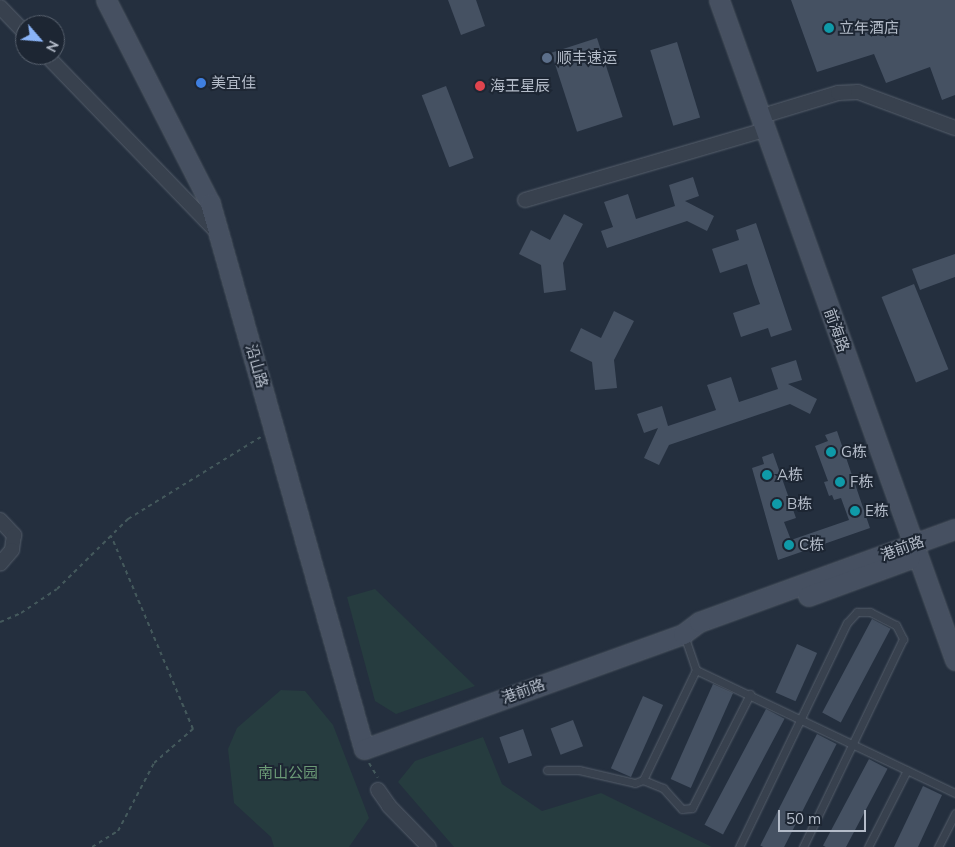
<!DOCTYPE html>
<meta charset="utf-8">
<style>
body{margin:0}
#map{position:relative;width:955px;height:847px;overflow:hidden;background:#242f3e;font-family:Mulish,"Noto Sans SC",sans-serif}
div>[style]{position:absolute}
.green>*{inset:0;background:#263c3f}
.building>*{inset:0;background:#455162;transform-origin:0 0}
.path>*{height:2px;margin-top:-1px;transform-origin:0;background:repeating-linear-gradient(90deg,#44595c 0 4px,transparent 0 8px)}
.roads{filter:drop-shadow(0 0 1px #565f6c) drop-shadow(0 0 1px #565f6c)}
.lane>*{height:7px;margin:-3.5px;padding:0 3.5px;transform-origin:3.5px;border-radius:3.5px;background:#38414e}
.street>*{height:14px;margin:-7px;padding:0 7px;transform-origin:7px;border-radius:7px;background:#38414e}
.secondary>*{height:19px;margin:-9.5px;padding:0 9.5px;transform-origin:9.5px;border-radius:9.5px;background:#465061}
.dots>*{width:14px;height:14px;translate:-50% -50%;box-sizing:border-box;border:2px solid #1d2633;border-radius:50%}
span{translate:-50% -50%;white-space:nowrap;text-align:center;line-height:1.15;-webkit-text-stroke:4px #1d2633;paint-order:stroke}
.poi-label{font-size:15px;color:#b4bcc9}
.left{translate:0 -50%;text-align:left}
.street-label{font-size:15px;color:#b4bcc9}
.park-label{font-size:15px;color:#6b9a76}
.north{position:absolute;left:15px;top:15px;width:50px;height:50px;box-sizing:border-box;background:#1d2633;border:1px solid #59626f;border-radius:50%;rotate:117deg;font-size:14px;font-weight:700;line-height:20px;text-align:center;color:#b4bcc9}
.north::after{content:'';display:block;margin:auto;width:18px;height:22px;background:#8ab4f8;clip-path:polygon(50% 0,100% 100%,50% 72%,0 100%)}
.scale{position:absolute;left:778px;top:810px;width:88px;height:22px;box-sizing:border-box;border:2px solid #b4bcc9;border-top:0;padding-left:6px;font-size:15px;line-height:18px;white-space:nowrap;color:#b4bcc9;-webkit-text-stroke:4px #1d2633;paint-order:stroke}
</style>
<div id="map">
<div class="green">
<div style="clip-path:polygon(375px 589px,475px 686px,396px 714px,375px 701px,347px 597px)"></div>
<div style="clip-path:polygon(281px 690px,305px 691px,333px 725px,369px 818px,349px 847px,274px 847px,271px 837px,234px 803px,228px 749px,237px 728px)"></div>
<div style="clip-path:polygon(483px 737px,502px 784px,542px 811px,601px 793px,712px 847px,454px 847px,398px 782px,415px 761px)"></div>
</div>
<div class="building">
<div style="clip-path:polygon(448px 0,476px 0,485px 26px,461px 35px)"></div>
<div style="clip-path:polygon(791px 0,955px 0,955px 95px,942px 100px,930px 67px,886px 83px,874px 54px,817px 72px)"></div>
<div style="left:597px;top:38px;width:83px;height:48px;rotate:72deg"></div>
<div style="left:677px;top:42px;width:79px;height:28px;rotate:73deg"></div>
<div style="left:446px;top:86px;width:77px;height:26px;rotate:69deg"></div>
<div style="clip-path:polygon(693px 177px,699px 196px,685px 201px,714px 216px,707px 231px,687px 221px,607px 248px,601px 231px,613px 227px,604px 202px,628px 194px,636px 219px,675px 206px,669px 185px)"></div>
<div style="clip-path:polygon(564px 214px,583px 224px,563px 263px,566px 290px,544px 293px,541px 265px,519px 254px,531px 230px,550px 240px)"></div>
<div style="clip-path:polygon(756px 223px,792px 330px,771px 337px,768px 328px,741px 337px,733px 313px,760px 304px,753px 284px,747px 264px,720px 273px,712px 249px,739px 240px,736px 230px)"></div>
<div style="clip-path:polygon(955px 254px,955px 277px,920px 290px,912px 269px)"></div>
<div style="left:914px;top:284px;width:92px;height:35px;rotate:68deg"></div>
<div style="clip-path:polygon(614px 311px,634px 321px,614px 360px,617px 388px,595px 390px,592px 362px,570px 351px,581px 328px,601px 338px)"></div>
<div style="clip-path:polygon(796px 360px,802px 380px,788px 384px,817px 399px,810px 414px,790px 404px,669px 445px,659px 465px,644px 458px,658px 428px,644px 433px,637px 414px,662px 406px,668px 426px,716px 410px,707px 385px,731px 377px,739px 402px,778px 389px,771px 368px)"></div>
<div style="clip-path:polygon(837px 431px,870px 528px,778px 560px,752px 468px,764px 464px,762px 457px,773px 453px,796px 518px,784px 522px,791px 540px,849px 520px,841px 498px,834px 500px,832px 495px,829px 496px,824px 482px,828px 481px,815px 446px,828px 441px,825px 435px)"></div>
<div style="left:872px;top:619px;width:21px;height:106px;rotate:28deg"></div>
<div style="left:797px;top:644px;width:22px;height:53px;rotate:24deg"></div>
<div style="left:713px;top:684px;width:22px;height:104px;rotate:24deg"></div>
<div style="left:643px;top:696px;width:22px;height:79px;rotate:24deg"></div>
<div style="left:766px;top:709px;width:21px;height:131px;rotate:28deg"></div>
<div style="left:573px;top:720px;width:28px;height:24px;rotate:69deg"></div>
<div style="left:523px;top:729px;width:28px;height:25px;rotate:71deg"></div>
<div style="left:817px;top:734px;width:22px;height:125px;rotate:27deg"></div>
<div style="left:869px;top:759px;width:21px;height:98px;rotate:28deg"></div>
<div style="clip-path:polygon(923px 786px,942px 795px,918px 847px,894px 847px)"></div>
</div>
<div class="path">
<div style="left:0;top:622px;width:23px;rotate:-23deg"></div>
<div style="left:21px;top:613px;width:43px;rotate:-33.7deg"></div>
<div style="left:57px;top:589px;width:100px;rotate:-44.6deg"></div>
<div style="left:128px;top:519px;width:156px;rotate:-31.7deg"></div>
<div style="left:369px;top:763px;width:17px;rotate:59deg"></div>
<div style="left:92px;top:847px;width:31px;rotate:-32deg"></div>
<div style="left:118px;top:831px;width:77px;rotate:-62.1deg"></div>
<div style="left:154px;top:763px;width:52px;rotate:-41.1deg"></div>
<div style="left:193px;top:729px;width:210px;rotate:-113deg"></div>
</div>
<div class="roads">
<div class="lane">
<div style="left:684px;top:635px;width:37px;rotate:71deg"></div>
<div style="left:547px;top:770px;width:32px"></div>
<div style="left:579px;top:770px;width:57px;rotate:13.1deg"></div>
<div style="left:635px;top:783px;width:9px;rotate:-21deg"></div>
<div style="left:643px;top:780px;width:122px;rotate:-64.3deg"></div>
<div style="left:696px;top:670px;width:287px;rotate:25.4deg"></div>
<div style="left:643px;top:780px;width:22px;rotate:22deg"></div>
<div style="left:663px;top:788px;width:28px;rotate:48deg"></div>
<div style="left:682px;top:809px;width:10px;rotate:-6deg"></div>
<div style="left:692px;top:808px;width:128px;rotate:-63deg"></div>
<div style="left:739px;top:847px;width:249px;rotate:-64.3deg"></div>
<div style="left:847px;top:623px;width:15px;rotate:-48deg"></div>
<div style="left:857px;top:612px;width:13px"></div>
<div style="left:870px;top:612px;width:29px;rotate:27deg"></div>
<div style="left:896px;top:625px;width:16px;rotate:63deg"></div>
<div style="left:903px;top:639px;width:231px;rotate:115.7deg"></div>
<div style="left:868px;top:847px;width:86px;rotate:-63.1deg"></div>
<div style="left:938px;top:847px;width:38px;rotate:-63deg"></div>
</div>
<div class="street">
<div style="left:0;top:7px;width:36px;rotate:46deg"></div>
<div style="left:46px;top:55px;width:245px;rotate:46deg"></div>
<div style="left:772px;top:113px;width:69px;rotate:-16.9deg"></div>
<div style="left:838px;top:93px;width:20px;rotate:-3deg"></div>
<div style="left:858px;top:92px;width:103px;rotate:20.4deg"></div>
<div style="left:525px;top:200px;width:250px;rotate:-16.3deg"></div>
<div style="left:0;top:520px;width:21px;rotate:47deg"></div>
<div style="left:14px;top:535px;width:15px;rotate:98deg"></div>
<div style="left:12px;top:550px;width:18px;rotate:131deg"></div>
<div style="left:378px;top:790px;width:19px;rotate:55deg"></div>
<div style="left:389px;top:806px;width:57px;rotate:45.7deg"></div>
</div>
<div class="secondary">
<div style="left:106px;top:0;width:228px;rotate:62.9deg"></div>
<div style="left:210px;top:203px;width:567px;rotate:74.25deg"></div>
<div style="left:364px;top:749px;width:339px;rotate:-19.8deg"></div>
<div style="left:683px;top:634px;width:20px;rotate:-37deg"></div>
<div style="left:699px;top:622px;width:272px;rotate:-20deg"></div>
<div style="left:719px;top:0;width:701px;rotate:70.32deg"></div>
<div style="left:808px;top:596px;width:108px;rotate:-20.1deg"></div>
</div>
</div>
<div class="dots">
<div style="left:829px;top:28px;background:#0f9aa8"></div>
<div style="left:547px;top:58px;background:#5c6f8a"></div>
<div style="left:201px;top:83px;background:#3f7fe0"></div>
<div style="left:480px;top:86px;background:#e0444e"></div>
<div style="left:831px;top:452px;background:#0f9aa8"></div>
<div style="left:767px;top:475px;background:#0f9aa8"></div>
<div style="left:840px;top:482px;background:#0f9aa8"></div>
<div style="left:777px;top:504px;background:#0f9aa8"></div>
<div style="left:855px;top:511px;background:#0f9aa8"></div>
<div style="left:789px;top:545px;background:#0f9aa8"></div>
</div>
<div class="poi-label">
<span class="left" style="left:839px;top:28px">立年酒店</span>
<span class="left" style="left:557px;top:58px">顺丰速运</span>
<span class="left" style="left:211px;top:83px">美宜佳</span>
<span class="left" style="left:490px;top:86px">海王星辰</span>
<span class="left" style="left:841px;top:452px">G栋</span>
<span class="left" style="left:777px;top:475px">A栋</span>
<span class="left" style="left:850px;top:482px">F栋</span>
<span class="left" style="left:787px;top:504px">B栋</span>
<span class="left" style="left:865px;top:511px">E栋</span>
<span class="left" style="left:799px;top:545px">C栋</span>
</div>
<div class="street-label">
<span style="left:837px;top:330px;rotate:70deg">前海路</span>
<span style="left:257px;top:366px;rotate:74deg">沿山路</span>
<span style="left:902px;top:548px;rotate:-20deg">港前路</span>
<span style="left:523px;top:691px;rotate:-20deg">港前路</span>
</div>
<div class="park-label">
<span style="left:288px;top:773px">南山公园</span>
</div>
<div class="north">N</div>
<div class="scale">50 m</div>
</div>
